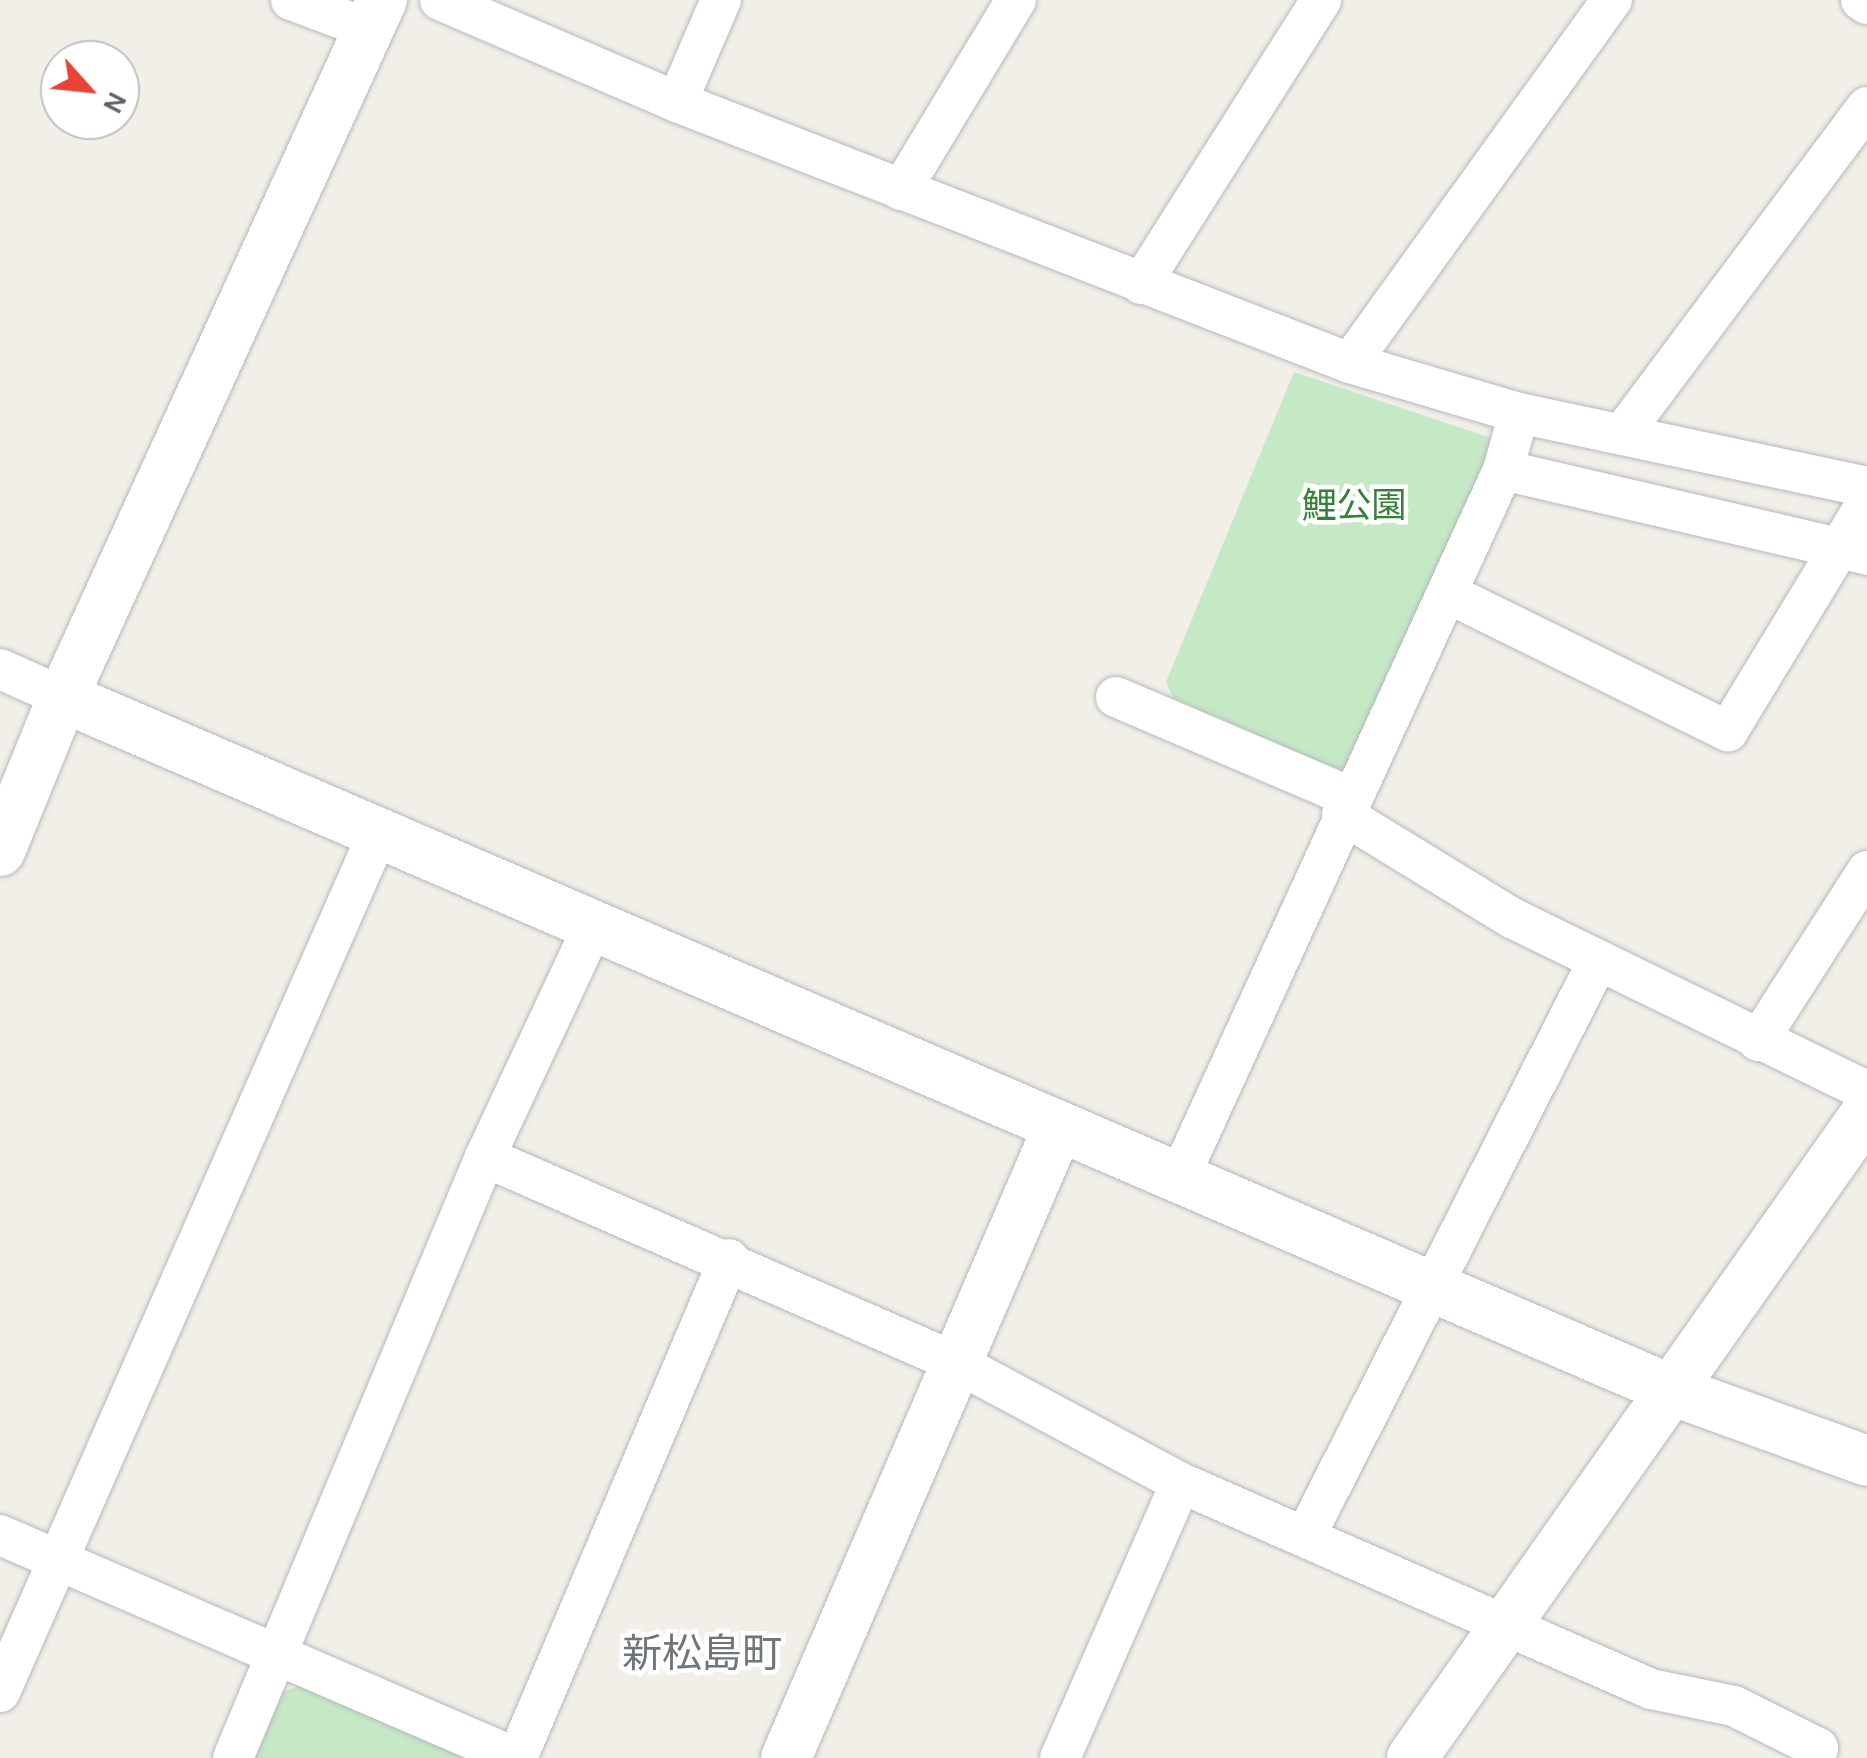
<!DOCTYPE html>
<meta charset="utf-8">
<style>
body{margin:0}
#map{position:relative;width:1867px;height:1758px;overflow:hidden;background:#f1efe8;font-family:Karla,"Noto Sans JP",sans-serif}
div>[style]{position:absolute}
.green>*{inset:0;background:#c5e8c5}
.roads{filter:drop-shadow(0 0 2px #b5b8bc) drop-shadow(0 0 2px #b5b8bc)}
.minor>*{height:40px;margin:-20px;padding:0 20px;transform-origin:20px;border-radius:20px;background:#fff}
.tertiary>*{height:50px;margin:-25px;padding:0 25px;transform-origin:25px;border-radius:25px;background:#fff}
span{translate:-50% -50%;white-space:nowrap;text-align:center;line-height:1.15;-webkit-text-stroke:9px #fff;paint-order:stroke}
.park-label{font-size:35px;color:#348238}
.quarter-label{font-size:40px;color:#70757a}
.north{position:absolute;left:40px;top:40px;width:100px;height:100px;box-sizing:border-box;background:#fff;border:2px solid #bfc1c3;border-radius:50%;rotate:117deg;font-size:28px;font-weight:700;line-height:40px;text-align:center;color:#5f6368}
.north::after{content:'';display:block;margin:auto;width:35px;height:45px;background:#ea4335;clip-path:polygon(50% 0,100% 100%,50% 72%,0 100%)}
</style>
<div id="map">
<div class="green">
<div style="clip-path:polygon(1294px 372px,1497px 440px,1343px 772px,1173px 698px,1166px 682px)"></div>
<div style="clip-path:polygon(301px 1685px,477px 1758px,254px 1758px,283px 1692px)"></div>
</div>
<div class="roads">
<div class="minor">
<div style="left:291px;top:0;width:83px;rotate:20.4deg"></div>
<div style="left:440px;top:0;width:258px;rotate:23.3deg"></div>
<div style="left:677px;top:102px;width:722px;rotate:21.2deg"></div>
<div style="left:1350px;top:363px;width:176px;rotate:16.5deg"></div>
<div style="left:1519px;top:413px;width:356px;rotate:12deg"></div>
<div style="left:1861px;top:0;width:7px;rotate:34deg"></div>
<div style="left:677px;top:102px;width:111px;rotate:-66.7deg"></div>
<div style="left:901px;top:190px;width:222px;rotate:-58.8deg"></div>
<div style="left:1141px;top:284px;width:336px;rotate:-57.6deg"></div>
<div style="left:1350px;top:363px;width:448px;rotate:-54.2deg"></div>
<div style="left:1623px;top:433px;width:407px;rotate:-53.2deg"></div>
<div style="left:1503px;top:470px;width:374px;rotate:13.1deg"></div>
<div style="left:1447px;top:593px;width:313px;rotate:26.2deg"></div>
<div style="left:1728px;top:731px;width:268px;rotate:-58.7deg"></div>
<div style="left:0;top:669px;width:69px;rotate:24deg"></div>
<div style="left:1116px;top:697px;width:254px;rotate:23.1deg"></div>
<div style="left:1342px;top:814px;width:199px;rotate:31.5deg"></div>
<div style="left:1512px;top:918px;width:395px;rotate:26deg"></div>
<div style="left:1758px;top:1041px;width:202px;rotate:-57.3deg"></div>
<div style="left:485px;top:1157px;width:515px;rotate:23.58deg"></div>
<div style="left:957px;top:1363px;width:254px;rotate:28.2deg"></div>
<div style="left:1181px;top:1483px;width:513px;rotate:23.67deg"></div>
<div style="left:1651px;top:1689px;width:85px;rotate:11.6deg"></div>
<div style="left:1734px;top:1706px;width:94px;rotate:26.6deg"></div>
<div style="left:1818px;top:1748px;width:10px;rotate:107deg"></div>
<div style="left:1179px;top:1178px;width:779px;rotate:-65.41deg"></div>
<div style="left:1503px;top:470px;width:59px;rotate:-74.3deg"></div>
<div style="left:0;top:1535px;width:562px;rotate:23.37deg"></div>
<div style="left:1306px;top:1535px;width:642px;rotate:-63.04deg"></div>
<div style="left:0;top:1692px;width:941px;rotate:-66.24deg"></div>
<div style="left:233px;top:1758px;width:652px;rotate:-67.25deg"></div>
<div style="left:485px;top:1157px;width:259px;rotate:-64.9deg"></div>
<div style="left:517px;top:1758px;width:542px;rotate:-66.98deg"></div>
<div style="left:1060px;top:1758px;width:300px;rotate:-66.3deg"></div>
</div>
<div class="tertiary">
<div style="left:63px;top:697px;width:1751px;rotate:23.31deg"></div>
<div style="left:1671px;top:1390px;width:208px;rotate:19.9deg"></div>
<div style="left:0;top:851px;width:166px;rotate:-67.8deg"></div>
<div style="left:63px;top:697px;width:767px;rotate:-65.41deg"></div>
<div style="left:786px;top:1758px;width:686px;rotate:-66.65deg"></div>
<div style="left:1412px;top:1758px;width:790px;rotate:-54.84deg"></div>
</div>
</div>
<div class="park-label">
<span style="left:1354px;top:506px">鯉公園</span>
</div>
<div class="quarter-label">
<span style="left:702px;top:1654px">新松島町</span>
</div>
<div class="north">N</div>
</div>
